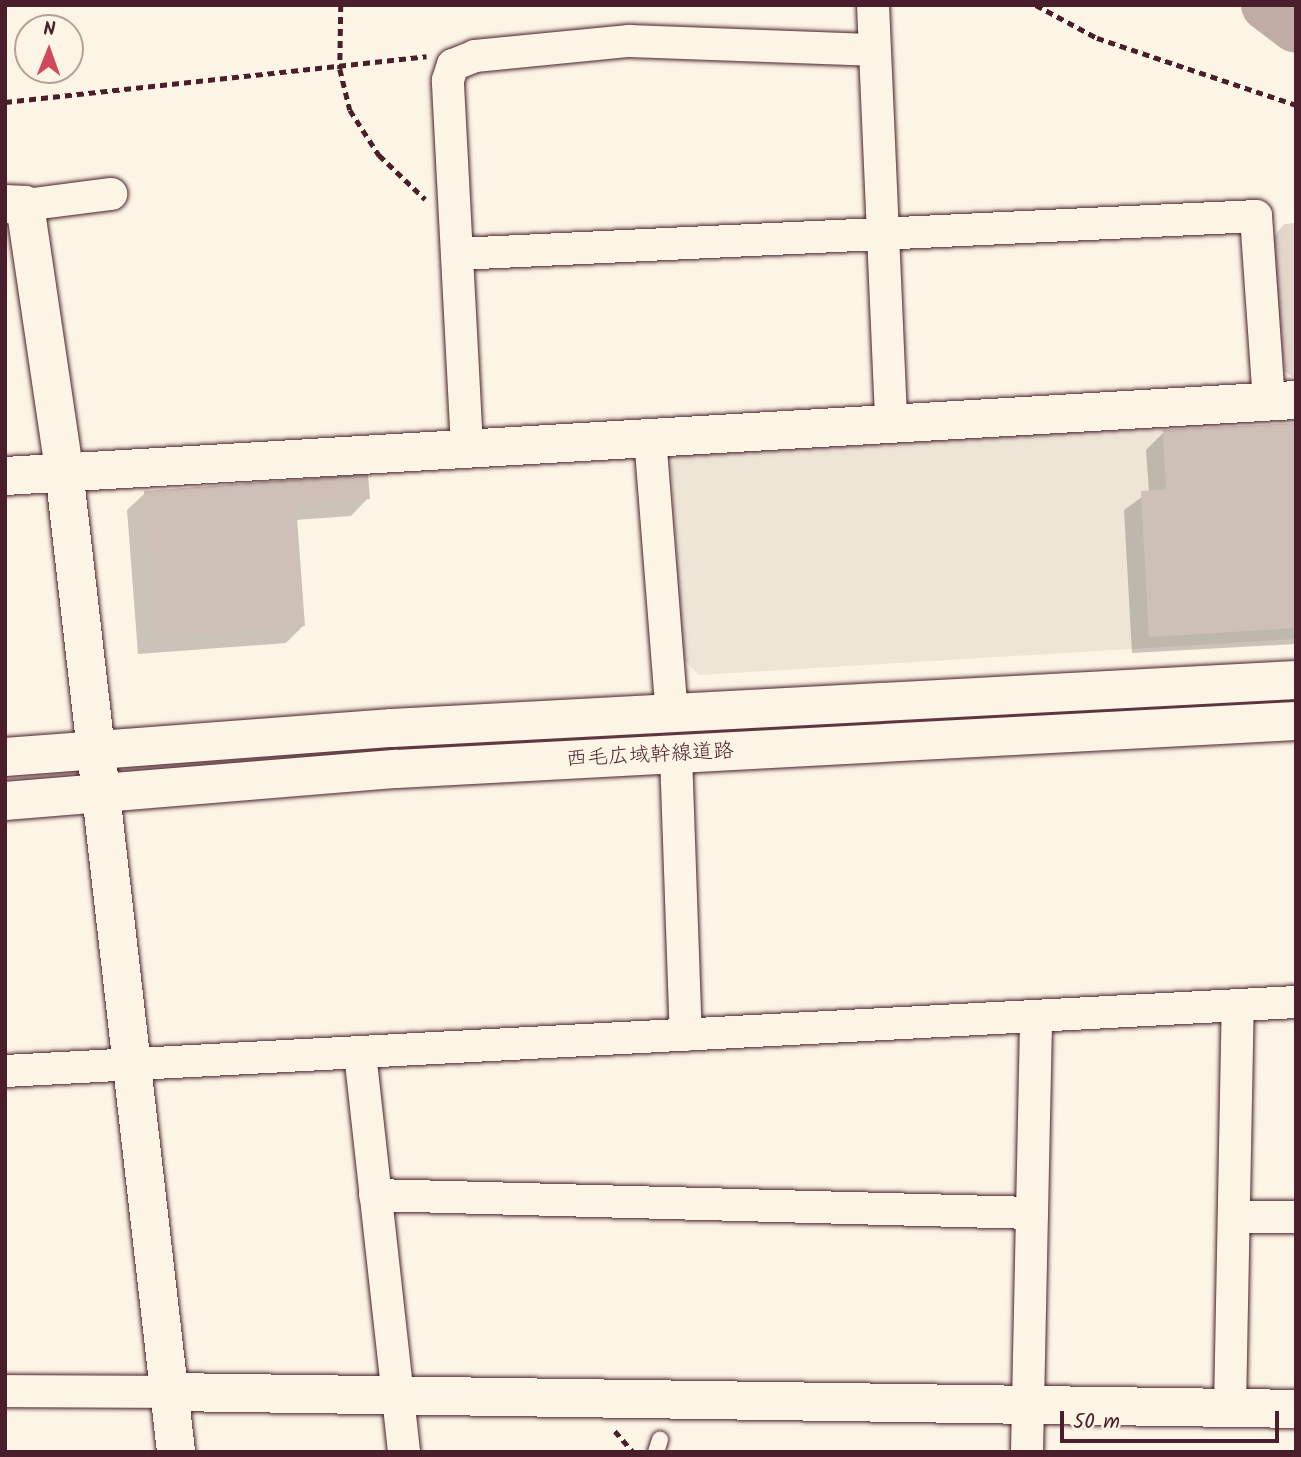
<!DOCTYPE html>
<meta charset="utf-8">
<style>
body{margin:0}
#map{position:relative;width:1301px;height:1457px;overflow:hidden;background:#fcf5e5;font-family:Kalam,"Klee One",sans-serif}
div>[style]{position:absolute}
.built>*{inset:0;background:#eee5d7}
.green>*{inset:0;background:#e2d5ca}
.shadow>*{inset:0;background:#0003}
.river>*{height:52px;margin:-26px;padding:0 26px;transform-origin:26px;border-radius:26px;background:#c0aca5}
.building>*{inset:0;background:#cfc0b7}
.path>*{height:4.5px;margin-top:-2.25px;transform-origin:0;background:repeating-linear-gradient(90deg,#4a1f2b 0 7px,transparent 0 12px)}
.roads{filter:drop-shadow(0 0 2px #4a1f2b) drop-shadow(0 0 2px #4a1f2b)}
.lane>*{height:16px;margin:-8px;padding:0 8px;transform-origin:8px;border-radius:8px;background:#fcf5e5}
.street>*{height:32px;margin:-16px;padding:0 16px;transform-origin:16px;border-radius:16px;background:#fcf5e5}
.secondary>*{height:38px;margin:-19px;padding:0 19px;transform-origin:19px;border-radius:19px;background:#fcf5e5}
span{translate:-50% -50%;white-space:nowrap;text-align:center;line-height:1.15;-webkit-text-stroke:6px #fcf5e5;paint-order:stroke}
.street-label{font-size:21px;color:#4a1f2b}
.frame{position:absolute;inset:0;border:7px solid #4a1f2b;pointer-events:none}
.north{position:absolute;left:14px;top:14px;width:70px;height:70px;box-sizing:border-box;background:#fcf5e5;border:2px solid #b59f9b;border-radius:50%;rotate:1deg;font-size:19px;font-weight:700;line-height:28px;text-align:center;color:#4a1f2b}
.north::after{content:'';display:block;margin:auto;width:24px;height:32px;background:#d1495b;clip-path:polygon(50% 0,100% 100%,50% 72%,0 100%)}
.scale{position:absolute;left:1060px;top:1411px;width:219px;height:32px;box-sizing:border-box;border:4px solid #4a1f2b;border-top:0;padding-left:9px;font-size:21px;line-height:24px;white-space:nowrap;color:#4a1f2b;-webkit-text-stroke:5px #fcf5e5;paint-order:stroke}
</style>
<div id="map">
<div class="built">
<div style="clip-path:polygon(1296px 415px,1296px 639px,699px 675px,683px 659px,671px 464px,684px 451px)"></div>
</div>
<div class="green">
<div style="clip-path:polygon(1296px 223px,1296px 379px,1284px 371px,1273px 238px,1284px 224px)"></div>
</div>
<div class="shadow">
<div style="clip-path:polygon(1296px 425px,1296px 644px,1132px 653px,1124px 510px,1149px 492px,1146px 450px,1164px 432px)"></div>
<div style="clip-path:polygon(145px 493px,368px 498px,351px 516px,295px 520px,303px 626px,286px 643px,138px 654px,127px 510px)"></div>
</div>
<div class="river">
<div style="left:1267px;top:5px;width:36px;rotate:37deg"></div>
</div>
<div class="building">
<div style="clip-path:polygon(1296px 423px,1296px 628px,1149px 637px,1141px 491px,1166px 489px,1163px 430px)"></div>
<div style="clip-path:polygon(368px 474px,370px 499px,296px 504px,305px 626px,155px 637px,144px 491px)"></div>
</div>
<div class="path">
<div style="left:341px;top:5px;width:64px;rotate:90.9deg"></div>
<div style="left:340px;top:69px;width:42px;rotate:76.3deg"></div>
<div style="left:350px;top:110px;width:54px;rotate:57.2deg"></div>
<div style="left:379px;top:155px;width:64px;rotate:43.7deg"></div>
<div style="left:1036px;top:5px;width:69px;rotate:28.4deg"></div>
<div style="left:1097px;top:38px;width:210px;rotate:18.6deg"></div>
<div style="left:5px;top:102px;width:424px;rotate:-6.2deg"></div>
<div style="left:615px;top:1431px;width:28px;rotate:49deg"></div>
</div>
<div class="roads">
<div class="lane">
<div style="left:656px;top:1452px;width:13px;rotate:-72deg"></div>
</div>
<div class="street">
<div style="left:873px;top:5px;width:417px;rotate:87.5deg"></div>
<div style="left:25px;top:205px;width:87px;rotate:-7.3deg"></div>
<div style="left:457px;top:254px;width:800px;rotate:-2.72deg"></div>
<div style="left:1256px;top:216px;width:186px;rotate:86deg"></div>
<div style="left:650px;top:437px;width:279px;rotate:85.5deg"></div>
<div style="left:467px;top:447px;width:367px;rotate:-93deg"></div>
<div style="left:448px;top:80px;width:16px;rotate:-72deg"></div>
<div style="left:453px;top:65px;width:24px;rotate:-22deg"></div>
<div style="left:475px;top:56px;width:155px;rotate:-5.6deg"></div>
<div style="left:629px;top:41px;width:242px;rotate:2.1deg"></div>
<div style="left:676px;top:755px;width:280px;rotate:88deg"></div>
<div style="left:360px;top:1053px;width:401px;rotate:83.7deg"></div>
<div style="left:5px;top:1071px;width:1293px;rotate:-3.06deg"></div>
<div style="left:375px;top:1195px;width:657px;rotate:1.57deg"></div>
<div style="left:1238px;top:1217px;width:58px"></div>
<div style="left:5px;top:1391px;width:165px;rotate:0.3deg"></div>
<div style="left:1230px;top:1409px;width:403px;rotate:-88.9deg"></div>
<div style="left:1027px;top:1452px;width:435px;rotate:-88.8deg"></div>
</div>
<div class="secondary">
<div style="left:5px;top:204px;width:20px;rotate:3deg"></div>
<div style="left:25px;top:205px;width:268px;rotate:81.6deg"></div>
<div style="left:64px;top:470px;width:988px;rotate:83.49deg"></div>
<div style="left:5px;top:476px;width:1293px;rotate:-3.37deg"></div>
<div style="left:5px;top:757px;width:388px;rotate:-4.3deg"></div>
<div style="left:392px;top:728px;width:905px;rotate:-3.04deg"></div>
<div style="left:5px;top:801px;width:393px;rotate:-4.7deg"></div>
<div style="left:397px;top:769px;width:900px;rotate:-3.06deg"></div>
<div style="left:170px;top:1392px;width:1126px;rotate:0.86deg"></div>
</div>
</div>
<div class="street-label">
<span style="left:650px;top:756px;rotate:-3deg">西毛広域幹線道路</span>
</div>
<div class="frame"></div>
<div class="north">N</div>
<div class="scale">50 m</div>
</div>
